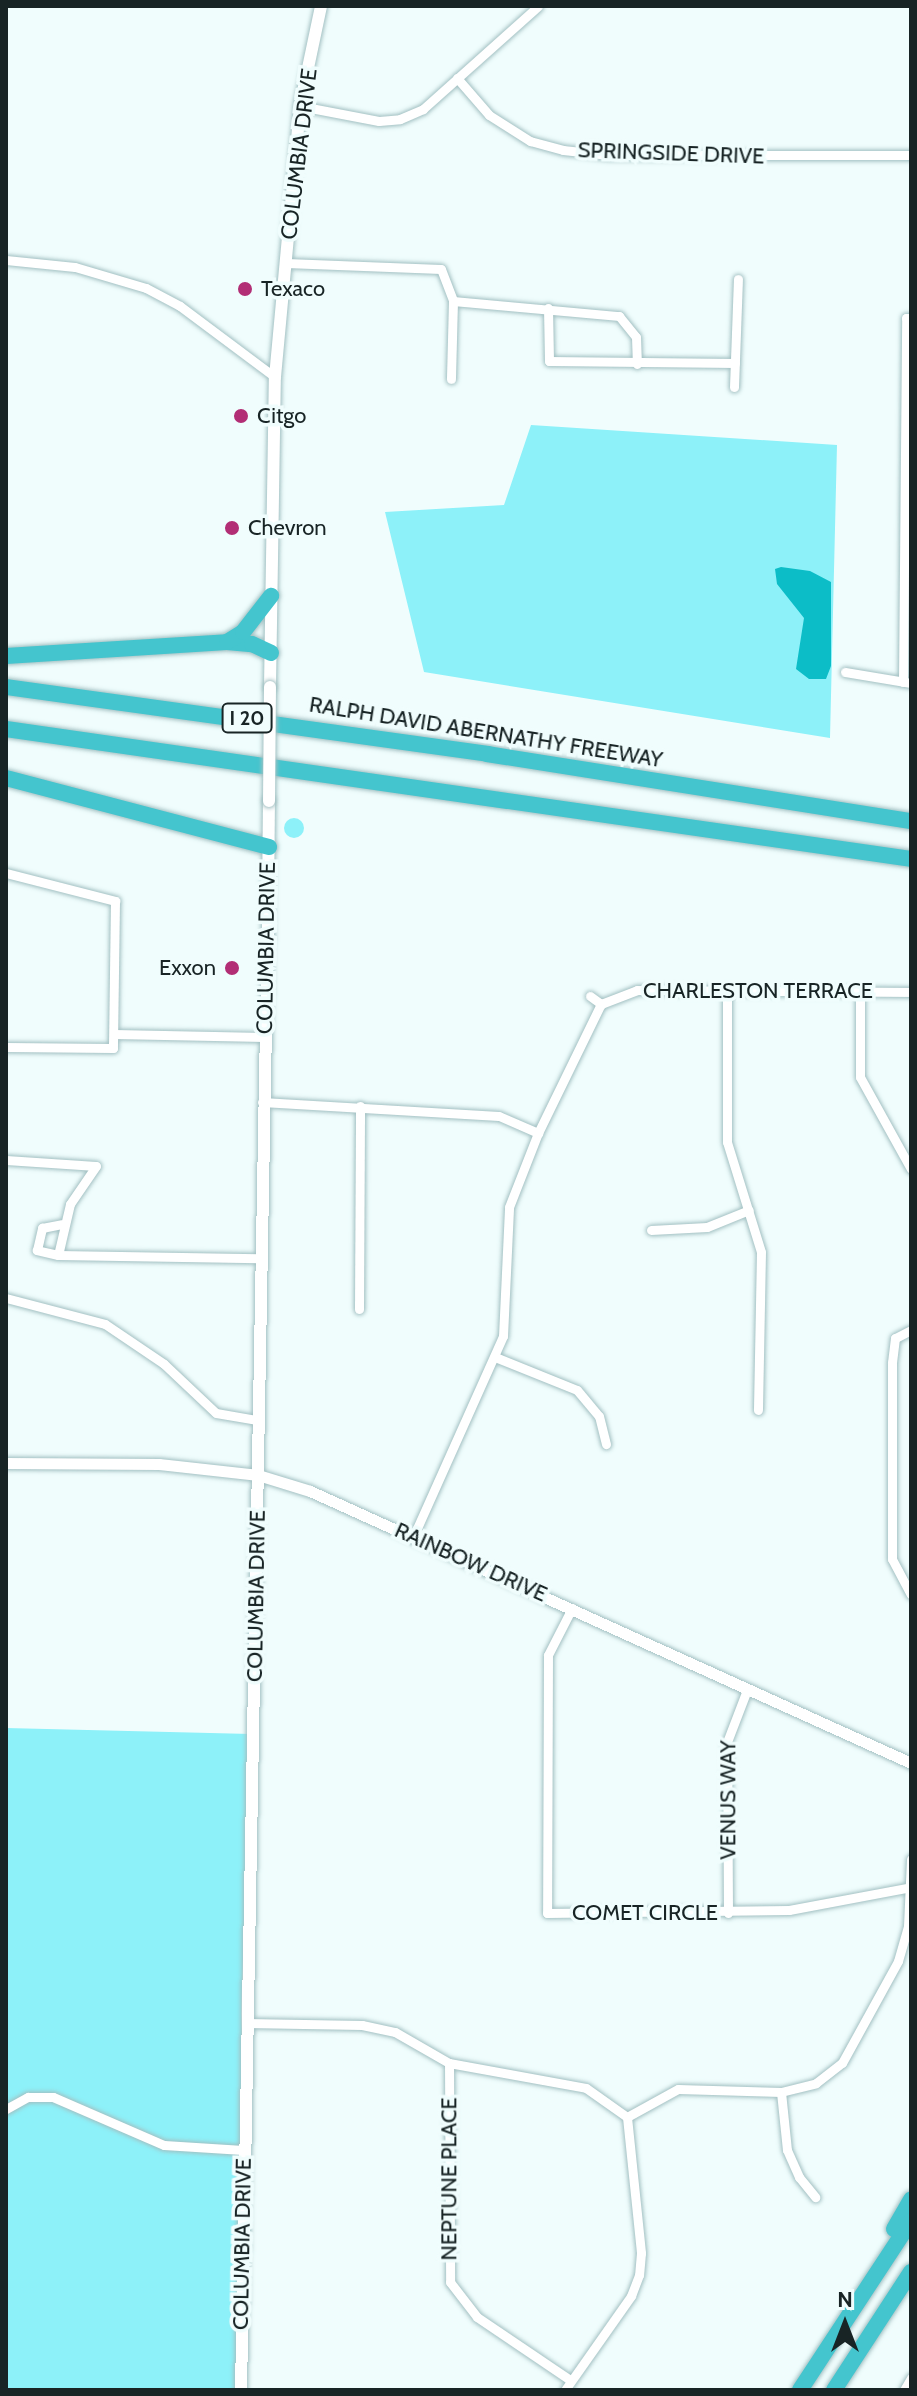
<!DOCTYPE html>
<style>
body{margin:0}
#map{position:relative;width:917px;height:2396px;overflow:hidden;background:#f0fdfd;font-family:Cabin,sans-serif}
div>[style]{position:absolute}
.green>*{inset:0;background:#8df1f9}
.round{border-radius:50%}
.water>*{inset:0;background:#0cbdc7}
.roads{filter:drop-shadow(0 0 2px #a2c0c2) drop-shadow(0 0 2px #a2c0c2)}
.minor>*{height:9px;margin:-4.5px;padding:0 4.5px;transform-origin:4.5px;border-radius:4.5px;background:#fff}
.tertiary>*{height:11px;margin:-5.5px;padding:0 5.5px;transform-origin:5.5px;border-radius:5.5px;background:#fff}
.secondary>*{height:12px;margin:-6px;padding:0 6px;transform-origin:6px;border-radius:6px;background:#fff}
.motorway>*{height:16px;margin:-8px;padding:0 8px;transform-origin:8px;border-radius:8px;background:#44c5ce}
.bridges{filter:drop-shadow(0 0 2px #a2c0c2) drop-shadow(0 0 2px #a2c0c2)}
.secondary-bridge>*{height:12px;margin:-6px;padding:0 6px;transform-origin:6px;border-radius:6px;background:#fff}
.dots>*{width:22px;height:22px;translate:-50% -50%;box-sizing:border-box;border:4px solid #f0fdfd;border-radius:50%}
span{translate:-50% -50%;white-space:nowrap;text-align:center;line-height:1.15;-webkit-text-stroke:7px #f0fdfd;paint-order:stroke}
.shield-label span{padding:2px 6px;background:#f0fdfd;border:2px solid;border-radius:6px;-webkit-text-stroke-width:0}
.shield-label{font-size:20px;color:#182425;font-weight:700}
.street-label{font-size:22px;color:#182425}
.poi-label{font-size:22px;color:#182425}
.left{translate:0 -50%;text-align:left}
.right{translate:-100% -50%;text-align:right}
.frame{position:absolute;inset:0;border:8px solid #182425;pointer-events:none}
.north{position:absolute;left:805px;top:2284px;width:80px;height:80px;-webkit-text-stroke:6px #f0fdfd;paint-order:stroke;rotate:0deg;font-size:22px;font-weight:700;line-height:32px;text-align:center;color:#182425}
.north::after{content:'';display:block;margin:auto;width:28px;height:36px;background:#182425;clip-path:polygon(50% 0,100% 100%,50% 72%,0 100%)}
</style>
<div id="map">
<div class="green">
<div style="clip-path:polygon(531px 425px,837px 445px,830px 738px,424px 672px,385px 512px,504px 505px)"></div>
<div class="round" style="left:284px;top:818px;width:20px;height:20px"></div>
<div style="clip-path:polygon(6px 1728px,251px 1734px,241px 2014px,246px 2179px,239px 2390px,6px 2390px)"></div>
</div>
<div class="water">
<div style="clip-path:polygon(781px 567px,810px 571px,831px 582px,831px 666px,826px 679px,809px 679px,796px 669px,804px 618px,777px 584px,775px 569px)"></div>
</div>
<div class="roads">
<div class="minor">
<div style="left:457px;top:78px;width:49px;rotate:49.1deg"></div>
<div style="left:489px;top:115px;width:49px;rotate:32.4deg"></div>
<div style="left:530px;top:141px;width:34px;rotate:15deg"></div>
<div style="left:563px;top:150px;width:46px;rotate:6.2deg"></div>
<div style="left:609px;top:155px;width:302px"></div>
<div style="left:300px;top:106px;width:80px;rotate:10.8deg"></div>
<div style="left:379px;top:121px;width:21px;rotate:-5deg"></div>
<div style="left:400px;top:119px;width:25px;rotate:-23deg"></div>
<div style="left:423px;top:109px;width:154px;rotate:-41.8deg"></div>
<div style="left:6px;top:260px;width:69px;rotate:5.8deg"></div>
<div style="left:75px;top:267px;width:74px;rotate:16.5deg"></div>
<div style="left:146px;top:288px;width:38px;rotate:28deg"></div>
<div style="left:180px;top:306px;width:119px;rotate:36.8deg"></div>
<div style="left:286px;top:263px;width:155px;rotate:2.2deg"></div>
<div style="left:441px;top:269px;width:34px;rotate:69deg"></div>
<div style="left:453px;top:301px;width:78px;rotate:91.5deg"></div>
<div style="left:453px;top:301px;width:167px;rotate:5.2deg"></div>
<div style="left:619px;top:316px;width:27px;rotate:51deg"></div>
<div style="left:636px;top:337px;width:27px;rotate:88deg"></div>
<div style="left:548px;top:308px;width:53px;rotate:88.9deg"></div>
<div style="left:549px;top:361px;width:186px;rotate:0.6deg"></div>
<div style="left:734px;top:387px;width:108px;rotate:-87.9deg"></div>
<div style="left:845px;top:672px;width:67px;rotate:9.5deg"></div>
<div style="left:903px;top:682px;width:364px;rotate:-89.5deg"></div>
<div style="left:906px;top:318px;width:5px"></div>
<div style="left:6px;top:873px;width:113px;rotate:14.4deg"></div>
<div style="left:115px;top:901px;width:147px;rotate:90.8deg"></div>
<div style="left:113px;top:1048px;width:107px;rotate:-179.5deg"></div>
<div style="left:727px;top:991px;width:151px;rotate:90deg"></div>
<div style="left:727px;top:1142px;width:115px;rotate:72.8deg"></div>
<div style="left:761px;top:1252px;width:158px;rotate:91.1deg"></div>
<div style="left:860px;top:991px;width:86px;rotate:90deg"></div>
<div style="left:860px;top:1077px;width:105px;rotate:61deg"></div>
<div style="left:590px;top:996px;width:14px;rotate:36deg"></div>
<div style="left:114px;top:1034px;width:150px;rotate:1.1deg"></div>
<div style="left:262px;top:1102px;width:237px;rotate:3.4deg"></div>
<div style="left:499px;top:1116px;width:43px;rotate:23.6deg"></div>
<div style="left:6px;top:1160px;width:90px;rotate:3.8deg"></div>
<div style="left:96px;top:1166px;width:46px;rotate:124.4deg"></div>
<div style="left:70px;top:1204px;width:52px;rotate:103.2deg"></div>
<div style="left:58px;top:1255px;width:201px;rotate:0.9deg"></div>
<div style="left:651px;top:1230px;width:56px;rotate:-3.1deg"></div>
<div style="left:707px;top:1227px;width:45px;rotate:-22deg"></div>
<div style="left:58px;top:1255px;width:22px;rotate:-167deg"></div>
<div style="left:37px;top:1250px;width:23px;rotate:-77deg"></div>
<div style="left:42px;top:1228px;width:20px;rotate:-11deg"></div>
<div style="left:6px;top:1298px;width:102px;rotate:14.7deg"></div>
<div style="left:105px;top:1324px;width:71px;rotate:34.1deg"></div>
<div style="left:164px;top:1364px;width:71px;rotate:43.3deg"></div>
<div style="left:216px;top:1413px;width:42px;rotate:9.7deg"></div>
<div style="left:359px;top:1309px;width:203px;rotate:-89.7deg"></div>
<div style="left:911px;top:1330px;width:18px;rotate:153deg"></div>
<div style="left:895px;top:1338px;width:25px;rotate:97deg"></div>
<div style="left:892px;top:1363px;width:196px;rotate:90deg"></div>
<div style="left:892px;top:1559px;width:40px;rotate:62deg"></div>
<div style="left:495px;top:1357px;width:88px;rotate:21.9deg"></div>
<div style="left:577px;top:1390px;width:34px;rotate:50deg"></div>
<div style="left:599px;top:1416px;width:29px;rotate:76deg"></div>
<div style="left:414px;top:1535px;width:218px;rotate:-65.9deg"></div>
<div style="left:503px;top:1336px;width:129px;rotate:-87.3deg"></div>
<div style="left:509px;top:1207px;width:79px;rotate:-68.6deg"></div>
<div style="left:538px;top:1133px;width:144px;rotate:-64deg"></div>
<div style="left:601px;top:1004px;width:39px;rotate:-21deg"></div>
<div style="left:637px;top:990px;width:274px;rotate:0.4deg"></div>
<div style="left:572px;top:1608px;width:53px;rotate:117.1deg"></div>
<div style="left:548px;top:1655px;width:258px;rotate:90.2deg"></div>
<div style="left:547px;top:1913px;width:242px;rotate:-0.7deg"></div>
<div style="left:789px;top:1910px;width:120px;rotate:-10.6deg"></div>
<div style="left:728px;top:1913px;width:171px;rotate:-90.3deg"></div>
<div style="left:727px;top:1742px;width:56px;rotate:-69deg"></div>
<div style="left:246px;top:2023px;width:116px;rotate:1deg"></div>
<div style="left:362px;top:2025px;width:34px;rotate:12deg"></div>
<div style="left:395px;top:2032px;width:62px;rotate:29.9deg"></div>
<div style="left:449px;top:2063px;width:139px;rotate:10.3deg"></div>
<div style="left:586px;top:2088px;width:50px;rotate:35.3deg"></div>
<div style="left:627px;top:2117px;width:137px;rotate:84.1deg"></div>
<div style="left:641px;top:2253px;width:22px;rotate:95deg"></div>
<div style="left:639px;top:2275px;width:22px;rotate:111deg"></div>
<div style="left:631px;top:2296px;width:115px;rotate:125.1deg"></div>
<div style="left:449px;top:2063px;width:219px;rotate:89.7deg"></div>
<div style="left:450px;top:2282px;width:44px;rotate:52.4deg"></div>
<div style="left:477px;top:2317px;width:112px;rotate:34.1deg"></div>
<div style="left:781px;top:2092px;width:58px;rotate:84.1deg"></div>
<div style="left:787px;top:2150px;width:30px;rotate:66deg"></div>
<div style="left:799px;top:2177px;width:26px;rotate:51deg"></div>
<div style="left:6px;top:2109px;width:25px;rotate:-29deg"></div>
<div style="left:28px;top:2097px;width:25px"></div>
<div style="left:53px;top:2097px;width:121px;rotate:23.4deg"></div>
<div style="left:164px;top:2145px;width:79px;rotate:3.6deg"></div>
<div style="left:627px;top:2117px;width:58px;rotate:-28.8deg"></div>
<div style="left:678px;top:2089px;width:103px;rotate:1.7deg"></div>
<div style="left:781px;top:2092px;width:36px;rotate:-14deg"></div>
<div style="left:816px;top:2083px;width:33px;rotate:-38deg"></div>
<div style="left:842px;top:2063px;width:116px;rotate:-61.2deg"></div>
<div style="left:898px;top:1961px;width:36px;rotate:-74deg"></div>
<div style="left:908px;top:1926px;width:67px;rotate:-87.4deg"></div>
<div style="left:904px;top:2390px;width:14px;rotate:-60deg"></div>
</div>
<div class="tertiary">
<div style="left:6px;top:1463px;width:153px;rotate:0.4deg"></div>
<div style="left:159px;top:1464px;width:100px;rotate:6.3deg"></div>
<div style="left:258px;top:1475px;width:54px;rotate:17.1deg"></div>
<div style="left:310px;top:1491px;width:660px;rotate:24.35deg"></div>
</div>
<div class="secondary">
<div style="left:270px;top:687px;width:310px;rotate:-89.1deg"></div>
<div style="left:275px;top:377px;width:272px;rotate:-84.7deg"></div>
<div style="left:300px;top:106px;width:102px;rotate:-78.1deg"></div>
<div style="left:268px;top:909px;width:108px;rotate:-89.5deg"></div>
<div style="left:241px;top:2390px;width:1476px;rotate:-88.95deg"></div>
</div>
<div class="motorway">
<div style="left:227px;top:642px;width:25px;rotate:5deg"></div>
<div style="left:252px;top:644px;width:21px;rotate:25deg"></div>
<div style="left:6px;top:656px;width:221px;rotate:-3.6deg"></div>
<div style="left:227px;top:642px;width:19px;rotate:-32deg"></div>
<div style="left:243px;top:632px;width:46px;rotate:-52.1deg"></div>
<div style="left:6px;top:687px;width:486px;rotate:7.9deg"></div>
<div style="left:487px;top:754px;width:429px;rotate:9deg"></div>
<div style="left:6px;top:729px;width:914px;rotate:8.17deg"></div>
<div style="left:6px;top:778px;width:272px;rotate:14.7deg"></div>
<div style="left:894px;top:2229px;width:34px;rotate:-60deg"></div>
<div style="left:800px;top:2390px;width:202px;rotate:-56.7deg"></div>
<div style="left:834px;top:2390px;width:141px;rotate:-56.9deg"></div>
</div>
</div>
<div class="bridges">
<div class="secondary-bridge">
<div style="left:269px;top:801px;width:114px;rotate:-89.5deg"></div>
</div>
</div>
<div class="dots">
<div style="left:245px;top:289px;background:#b22e75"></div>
<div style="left:241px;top:416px;background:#b22e75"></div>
<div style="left:232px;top:528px;background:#b22e75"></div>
<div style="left:232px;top:968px;background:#b22e75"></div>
</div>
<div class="shield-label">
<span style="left:247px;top:718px">I 20</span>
</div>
<div class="street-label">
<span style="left:671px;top:153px;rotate:2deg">SPRINGSIDE DRIVE</span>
<span style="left:299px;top:154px;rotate:-83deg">COLUMBIA DRIVE</span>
<span style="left:486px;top:732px;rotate:9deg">RALPH DAVID ABERNATHY FREEWAY</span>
<span style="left:266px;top:948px;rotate:-89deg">COLUMBIA DRIVE</span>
<span style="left:758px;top:991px">CHARLESTON TERRACE</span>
<span style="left:471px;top:1562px;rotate:24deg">RAINBOW DRIVE</span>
<span style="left:256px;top:1596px;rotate:-89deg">COLUMBIA DRIVE</span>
<span style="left:728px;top:1800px;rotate:-90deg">VENUS WAY</span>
<span style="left:645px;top:1913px">COMET CIRCLE</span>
<span style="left:449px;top:2179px;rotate:-90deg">NEPTUNE PLACE</span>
<span style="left:242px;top:2244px;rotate:-89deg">COLUMBIA DRIVE</span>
</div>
<div class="poi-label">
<span class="left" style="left:261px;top:289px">Texaco</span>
<span class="left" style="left:257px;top:416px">Citgo</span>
<span class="left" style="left:248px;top:528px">Chevron</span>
<span class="right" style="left:216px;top:968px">Exxon</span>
</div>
<div class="frame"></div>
<div class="north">N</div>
</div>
